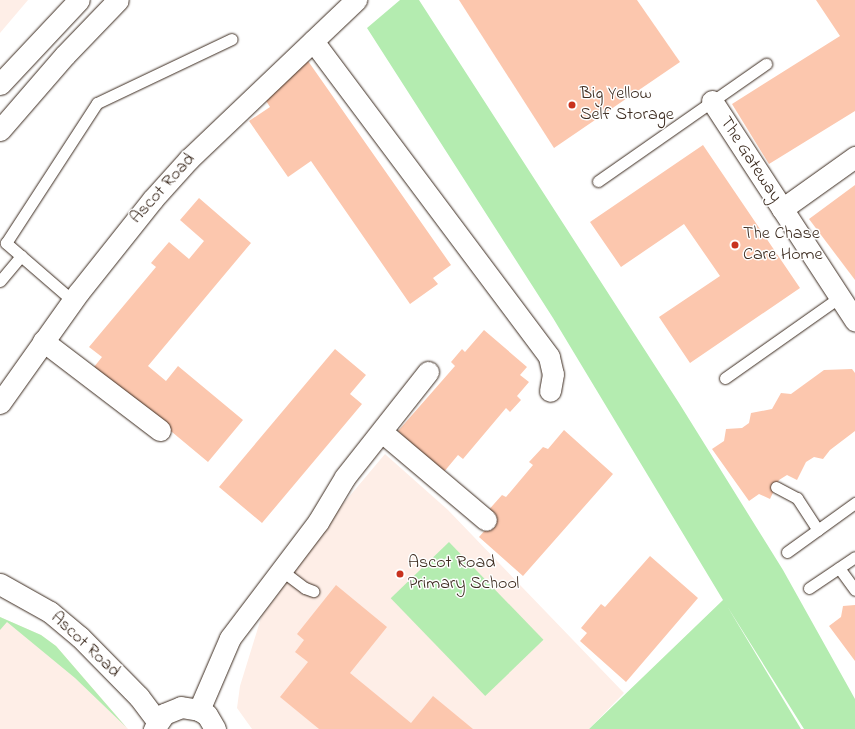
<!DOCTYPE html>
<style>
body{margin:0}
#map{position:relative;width:855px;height:729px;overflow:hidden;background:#fff;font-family:"Indie Flower",sans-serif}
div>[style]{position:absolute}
.built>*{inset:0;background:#feeee7}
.green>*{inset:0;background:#b4ecb0;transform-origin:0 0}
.building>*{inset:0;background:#fcc7ae}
.roads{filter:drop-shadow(0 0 1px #3b2a1e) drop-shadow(0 0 1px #3b2a1e)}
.service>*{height:11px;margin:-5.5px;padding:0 5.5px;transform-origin:5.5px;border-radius:5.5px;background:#fff}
.minor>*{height:21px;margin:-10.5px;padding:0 10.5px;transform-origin:10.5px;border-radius:10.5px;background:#fff}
.dots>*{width:11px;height:11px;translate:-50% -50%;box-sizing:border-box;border:2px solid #fff;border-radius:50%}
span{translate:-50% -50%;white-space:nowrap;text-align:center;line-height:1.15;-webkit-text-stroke:3px #fff;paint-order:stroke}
.poi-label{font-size:18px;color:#3b2a1e}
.left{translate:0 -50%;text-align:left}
.street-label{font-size:18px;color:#3b2a1e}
</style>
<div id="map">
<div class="built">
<div style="clip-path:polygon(0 0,28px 0,0 33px)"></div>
<div style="clip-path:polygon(385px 454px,448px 510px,624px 693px,589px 729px,252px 729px,237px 708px,240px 686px,262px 615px,279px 593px,300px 555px)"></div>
<div style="clip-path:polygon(0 617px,41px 635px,56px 646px,128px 729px,0 729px)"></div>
</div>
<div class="green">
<div style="clip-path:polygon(400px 0,419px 0,679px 403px,783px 570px,855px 699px,855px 729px,804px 729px,727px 606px,801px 729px,589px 729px,723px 600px,553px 318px,367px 28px)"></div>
<div style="left:449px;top:542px;width:136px;height:81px;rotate:46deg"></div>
<div style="clip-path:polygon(0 617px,41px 635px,56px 646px,126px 727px,75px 678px,7px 622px,0 630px)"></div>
</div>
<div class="building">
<div style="clip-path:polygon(459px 0,637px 0,680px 62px,554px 148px)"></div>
<div style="clip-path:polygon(816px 0,855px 0,855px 111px,769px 164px,732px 104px,840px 36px)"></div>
<div style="clip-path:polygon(308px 61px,451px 265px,433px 278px,438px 284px,410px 304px,311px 161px,288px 177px,249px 121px,270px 107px,263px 96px)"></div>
<div style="clip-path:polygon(703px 145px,800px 288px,690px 363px,659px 317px,720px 276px,684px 224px,621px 267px,590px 222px)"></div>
<div style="clip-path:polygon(855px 185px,855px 280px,809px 219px)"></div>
<div style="clip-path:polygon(199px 198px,251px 243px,148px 366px,166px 381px,178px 366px,243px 420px,208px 462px,94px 367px,102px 357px,89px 347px,156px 267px,151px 263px,169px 242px,189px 259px,204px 241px,180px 220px)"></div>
<div style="clip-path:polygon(484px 330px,527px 367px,520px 375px,529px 382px,517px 396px,521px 400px,510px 412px,506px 408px,463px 459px,458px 455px,443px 473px,398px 431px,455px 366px,451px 362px,462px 349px,465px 352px)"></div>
<div style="clip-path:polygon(335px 349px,366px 375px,350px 394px,362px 404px,262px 523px,219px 487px)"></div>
<div style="clip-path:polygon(852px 369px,855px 373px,855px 431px,830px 450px,823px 459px,814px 457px,806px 462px,797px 480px,787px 475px,779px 480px,770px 499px,759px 494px,749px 501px,712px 449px,724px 441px,726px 429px,742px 428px,749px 423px,751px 413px,772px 409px,781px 393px,791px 394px,824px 370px)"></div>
<div style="clip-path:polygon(564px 430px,613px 474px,523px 576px,479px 537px,494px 520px,486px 513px,502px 495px,506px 497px,533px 465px,529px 462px,543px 447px,548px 449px)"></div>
<div style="clip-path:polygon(650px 556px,698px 598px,626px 682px,580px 641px,587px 633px,581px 628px,601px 604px,605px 607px)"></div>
<div style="clip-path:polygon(336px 585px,387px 627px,350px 673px,411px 723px,433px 696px,473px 729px,319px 729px,280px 697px,308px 662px,295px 652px,304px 640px,297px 634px)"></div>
<div style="clip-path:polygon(855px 605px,855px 661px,829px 626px,841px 617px,843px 606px)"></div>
</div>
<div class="roads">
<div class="service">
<div style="left:598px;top:181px;width:205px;rotate:-34.9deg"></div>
<div style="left:0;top:281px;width:33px;rotate:-50deg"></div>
<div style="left:73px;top:301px;width:89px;rotate:-139.1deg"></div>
<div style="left:6px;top:243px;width:167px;rotate:-57deg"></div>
<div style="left:97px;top:103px;width:149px;rotate:-25.4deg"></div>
<div style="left:725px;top:378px;width:141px;rotate:-35.2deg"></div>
<div style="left:776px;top:487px;width:24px;rotate:28deg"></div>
<div style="left:797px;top:498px;width:38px;rotate:57deg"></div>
<div style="left:787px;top:552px;width:84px;rotate:-35.8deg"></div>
<div style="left:839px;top:568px;width:27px;rotate:54deg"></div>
<div style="left:281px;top:570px;width:30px;rotate:37deg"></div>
<div style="left:305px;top:588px;width:9px;rotate:21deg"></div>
<div style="left:809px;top:588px;width:55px;rotate:-34deg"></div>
</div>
<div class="minor">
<div style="left:313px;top:41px;width:394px;rotate:53.2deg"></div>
<div style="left:549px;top:357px;width:17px;rotate:77deg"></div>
<div style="left:553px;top:374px;width:17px;rotate:100deg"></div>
<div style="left:0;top:84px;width:115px;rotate:-46.8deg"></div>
<div style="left:712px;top:101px;width:262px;rotate:56.9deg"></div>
<div style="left:0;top:130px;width:99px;rotate:-49.1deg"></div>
<div style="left:65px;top:55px;width:76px;rotate:-46.1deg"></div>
<div style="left:782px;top:209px;width:90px;rotate:-35.5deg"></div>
<div style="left:43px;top:341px;width:147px;rotate:37.3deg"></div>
<div style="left:0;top:403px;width:136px;rotate:-54.6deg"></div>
<div style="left:79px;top:292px;width:119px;rotate:-51.5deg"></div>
<div style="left:153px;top:199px;width:54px;rotate:-48deg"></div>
<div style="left:189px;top:159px;width:231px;rotate:-43.6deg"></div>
<div style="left:382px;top:432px;width:136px;rotate:40.2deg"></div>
<div style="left:0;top:584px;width:57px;rotate:29.2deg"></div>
<div style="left:50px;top:612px;width:39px;rotate:40deg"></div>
<div style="left:80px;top:637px;width:84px;rotate:45.5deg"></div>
<div style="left:139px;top:697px;width:30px;rotate:53deg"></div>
<div style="left:199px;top:710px;width:78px;rotate:-66.7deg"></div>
<div style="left:230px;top:638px;width:146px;rotate:-52.8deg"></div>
<div style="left:318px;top:522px;width:52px;rotate:-59deg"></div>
<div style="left:345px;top:477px;width:134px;rotate:-51.7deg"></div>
<div style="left:154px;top:729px;width:18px;rotate:-56deg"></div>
<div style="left:164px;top:714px;width:18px;rotate:-22deg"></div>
<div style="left:181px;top:707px;width:18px;rotate:9deg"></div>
<div style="left:199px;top:710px;width:9px;rotate:32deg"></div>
<div style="left:207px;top:715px;width:16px;rotate:60deg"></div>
</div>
</div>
<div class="dots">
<div style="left:572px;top:105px;background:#c8321e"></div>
<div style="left:735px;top:245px;background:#c8321e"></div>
<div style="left:400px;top:574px;background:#c8321e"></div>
</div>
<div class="poi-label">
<span class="left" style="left:580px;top:105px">Big Yellow<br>Self Storage</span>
<span class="left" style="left:743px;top:245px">The Chase<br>Care Home</span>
<span class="left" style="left:408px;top:574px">Ascot Road<br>Primary School</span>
</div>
<div class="street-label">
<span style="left:750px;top:160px;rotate:57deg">The Gateway</span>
<span style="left:163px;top:189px;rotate:-48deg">Ascot Road</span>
<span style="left:85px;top:645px;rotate:43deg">Ascot Road</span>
</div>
</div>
